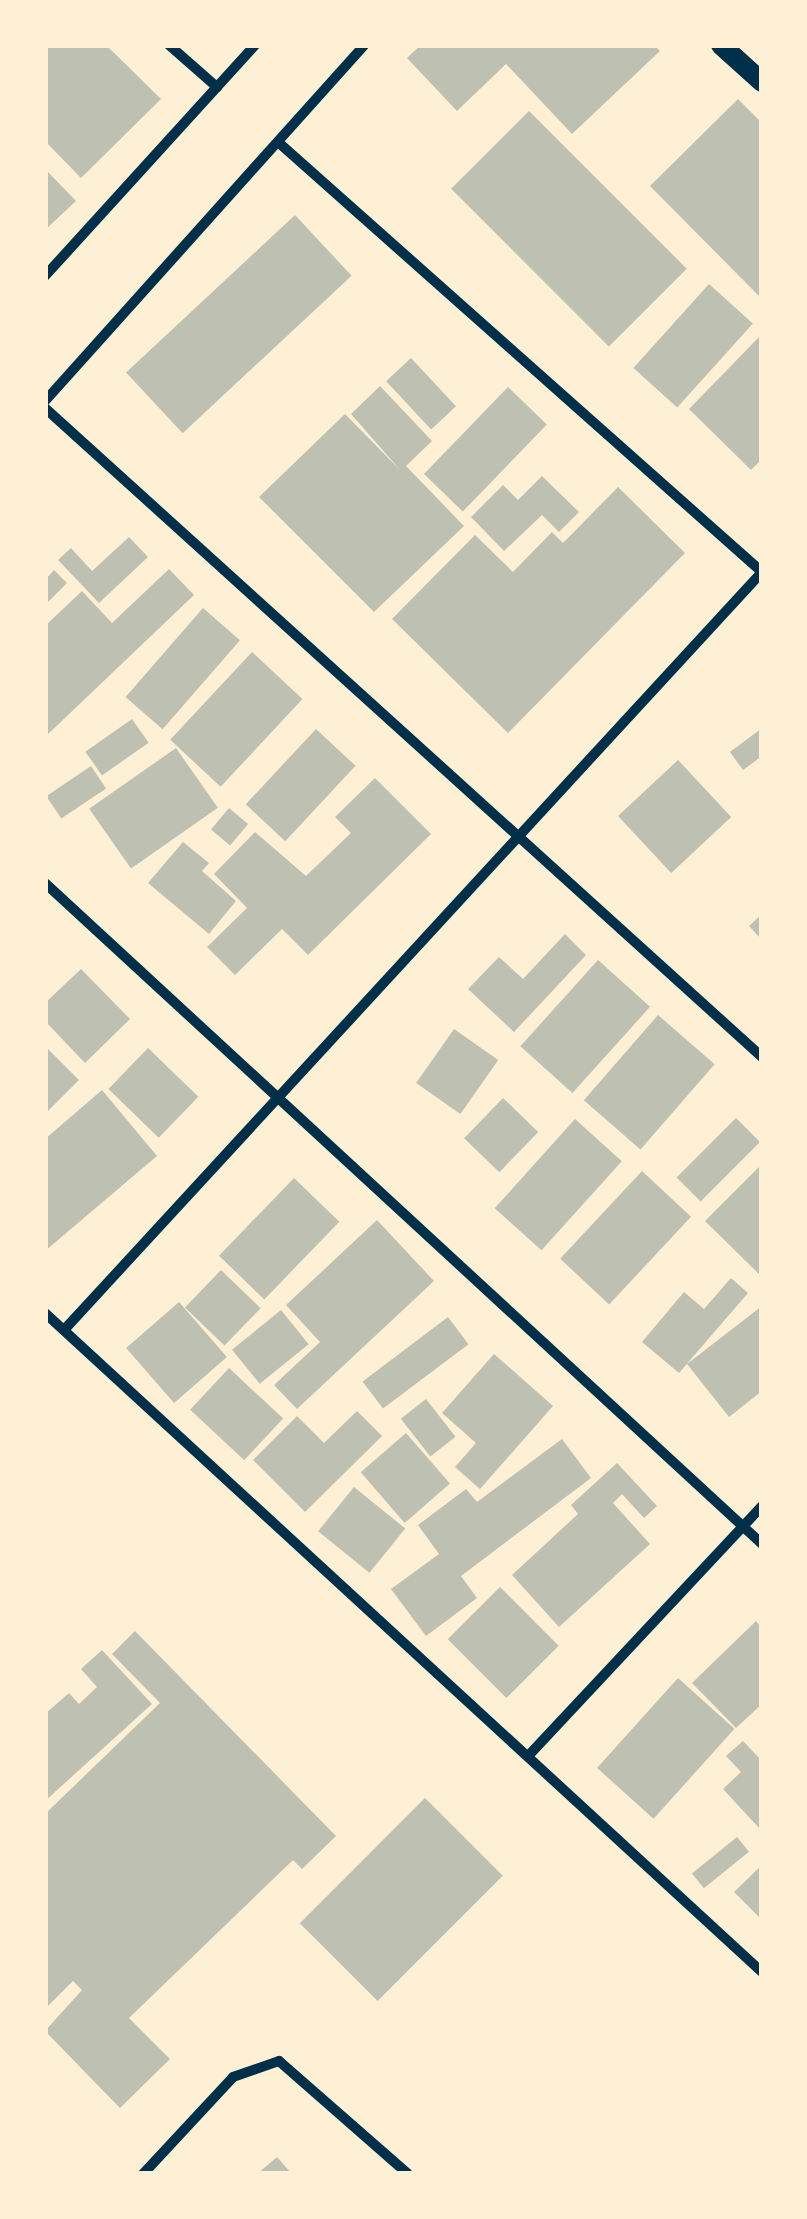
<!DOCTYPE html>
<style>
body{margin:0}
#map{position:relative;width:807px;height:2219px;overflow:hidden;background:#fdf0d5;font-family:"Fira Sans",sans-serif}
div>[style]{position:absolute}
.building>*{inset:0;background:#bec0b2;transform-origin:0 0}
.minor>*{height:10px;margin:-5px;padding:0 5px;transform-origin:5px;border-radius:5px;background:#003049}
.secondary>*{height:20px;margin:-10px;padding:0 10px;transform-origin:10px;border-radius:10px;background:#003049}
span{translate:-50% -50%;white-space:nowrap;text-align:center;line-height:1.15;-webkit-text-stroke:10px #fdf0d5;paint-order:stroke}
.frame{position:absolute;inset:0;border:48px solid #fdf0d5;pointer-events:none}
</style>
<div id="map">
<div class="building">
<div style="clip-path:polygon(45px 45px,106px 45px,161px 99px,81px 178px,45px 141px)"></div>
<div style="clip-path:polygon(421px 45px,654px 45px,660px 51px,572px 134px,506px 64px,457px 111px,407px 58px)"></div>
<div style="clip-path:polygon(738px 99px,762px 123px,762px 299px,650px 186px)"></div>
<div style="left:529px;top:111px;width:223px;height:110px;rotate:45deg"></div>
<div style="clip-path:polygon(45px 169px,76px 201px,45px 230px)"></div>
<div style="left:295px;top:215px;width:83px;height:231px;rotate:47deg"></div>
<div style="left:709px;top:284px;width:59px;height:113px;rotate:42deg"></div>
<div style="clip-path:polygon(762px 334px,762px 459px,751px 470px,689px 409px)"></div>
<div style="left:411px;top:358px;width:66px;height:34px;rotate:47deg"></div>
<div style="clip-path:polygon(380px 386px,432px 441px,406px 466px,464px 526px,374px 612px,259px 497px,345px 414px,401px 471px,351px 414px)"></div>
<div style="left:508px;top:387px;width:54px;height:121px;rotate:44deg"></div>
<div style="clip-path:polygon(542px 476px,579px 512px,559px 532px,542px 515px,504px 551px,471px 517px,503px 485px,518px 500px)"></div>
<div style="clip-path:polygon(618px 487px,685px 553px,508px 733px,392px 619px,475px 535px,513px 572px,552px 532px,563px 543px)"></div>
<div style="clip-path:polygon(129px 537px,148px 557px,99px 603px,58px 560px,71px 548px,92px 571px)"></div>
<div style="clip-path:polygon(169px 569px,194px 595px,45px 737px,45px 626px,82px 591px,112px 623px)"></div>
<div style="clip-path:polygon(54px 570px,67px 583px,45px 605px,45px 580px)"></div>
<div style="left:203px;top:608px;width:49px;height:118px;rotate:41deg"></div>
<div style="left:252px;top:652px;width:69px;height:120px;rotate:43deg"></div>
<div style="left:132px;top:719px;width:29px;height:57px;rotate:55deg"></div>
<div style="clip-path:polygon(762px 728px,762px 756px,743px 770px,730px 752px)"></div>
<div style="left:316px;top:729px;width:54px;height:103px;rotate:43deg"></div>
<div style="left:176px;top:748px;width:73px;height:106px;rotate:55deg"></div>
<div style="left:678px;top:760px;width:78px;height:82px;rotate:47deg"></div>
<div style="left:91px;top:766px;width:27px;height:54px;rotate:56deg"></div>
<div style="clip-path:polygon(375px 778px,431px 834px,308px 955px,282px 929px,235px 975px,207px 947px,247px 908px,214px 874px,255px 832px,306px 876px,351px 833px,335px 817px)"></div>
<div style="left:229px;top:808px;width:25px;height:28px;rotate:40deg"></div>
<div style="clip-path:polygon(183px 842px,209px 863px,202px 871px,236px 901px,209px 934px,148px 883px)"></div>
<div style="clip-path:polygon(762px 914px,762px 940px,749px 926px)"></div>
<div style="clip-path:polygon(565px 934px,586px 955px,514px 1032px,468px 989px,499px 957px,523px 979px)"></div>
<div style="left:598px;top:960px;width:70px;height:116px;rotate:42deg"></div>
<div style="clip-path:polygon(81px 969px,130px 1019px,85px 1063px,45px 1021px,45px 1003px)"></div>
<div style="left:658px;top:1015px;width:75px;height:113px;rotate:41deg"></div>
<div style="left:454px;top:1029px;width:54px;height:66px;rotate:35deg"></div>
<div style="clip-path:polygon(45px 1046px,79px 1080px,45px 1114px)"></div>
<div style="left:148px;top:1048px;width:70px;height:57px;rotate:44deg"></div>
<div style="clip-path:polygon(102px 1090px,157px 1156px,45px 1251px,45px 1139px)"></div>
<div style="left:503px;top:1098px;width:49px;height:56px;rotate:44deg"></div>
<div style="left:736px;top:1118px;width:34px;height:84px;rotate:45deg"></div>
<div style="left:575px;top:1119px;width:63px;height:120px;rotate:42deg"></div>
<div style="clip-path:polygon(762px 1164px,762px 1273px,760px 1275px,705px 1221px)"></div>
<div style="left:642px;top:1171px;width:67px;height:120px;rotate:43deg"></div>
<div style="left:294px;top:1178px;width:63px;height:108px;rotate:44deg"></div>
<div style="clip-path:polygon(377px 1220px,434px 1281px,297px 1409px,274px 1385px,320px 1342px,286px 1305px)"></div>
<div style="left:221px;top:1270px;width:55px;height:52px;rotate:44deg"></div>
<div style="clip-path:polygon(731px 1278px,748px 1293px,679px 1373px,642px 1342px,684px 1292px,704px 1309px)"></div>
<div style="left:179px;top:1302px;width:73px;height:70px;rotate:49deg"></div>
<div style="clip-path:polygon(762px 1306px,762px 1391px,729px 1417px,687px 1364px)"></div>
<div style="left:281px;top:1310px;width:44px;height:63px;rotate:51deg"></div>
<div style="left:448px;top:1317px;width:34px;height:107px;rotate:53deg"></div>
<div style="clip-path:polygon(494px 1354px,553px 1406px,480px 1489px,455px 1467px,476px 1443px,442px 1413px)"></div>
<div style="left:229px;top:1368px;width:74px;height:57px;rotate:43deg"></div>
<div style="left:426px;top:1399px;width:48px;height:32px;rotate:52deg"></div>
<div style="clip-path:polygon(357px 1411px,382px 1436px,305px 1512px,253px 1460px,297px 1416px,324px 1443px)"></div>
<div style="left:406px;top:1433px;width:67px;height:60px;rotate:49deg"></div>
<div style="clip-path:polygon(562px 1439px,591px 1478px,461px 1576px,477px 1598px,426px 1636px,391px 1589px,439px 1554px,418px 1525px,466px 1489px,477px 1502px)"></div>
<div style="clip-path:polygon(617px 1463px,657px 1506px,644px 1518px,622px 1494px,613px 1503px,650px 1544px,559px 1627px,512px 1575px,578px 1514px,571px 1505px)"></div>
<div style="left:354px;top:1487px;width:66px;height:57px;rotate:39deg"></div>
<div style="left:500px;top:1587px;width:83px;height:74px;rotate:45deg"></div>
<div style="clip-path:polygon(756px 1621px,762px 1628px,762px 1704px,736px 1728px,692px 1683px)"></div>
<div style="clip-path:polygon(135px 1631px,336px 1836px,302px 1869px,293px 1860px,129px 2018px,170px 2059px,120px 2108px,45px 2031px,82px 1990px,73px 1981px,45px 2009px,45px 1814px,160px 1703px,112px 1654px)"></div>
<div style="clip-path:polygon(102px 1650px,152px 1704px,45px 1801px,45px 1714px,69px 1693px,79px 1704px,97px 1687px,81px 1669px)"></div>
<div style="left:678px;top:1678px;width:76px;height:121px;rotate:42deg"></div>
<div style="clip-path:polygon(743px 1741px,762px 1761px,760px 1829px,723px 1789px,741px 1772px,726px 1756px)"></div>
<div style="left:425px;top:1798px;width:110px;height:177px;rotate:45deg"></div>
<div style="left:737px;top:1837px;width:19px;height:58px;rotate:51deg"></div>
<div style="clip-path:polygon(762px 1865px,762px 1920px,734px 1892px)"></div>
<div style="clip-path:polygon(277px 2157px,292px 2174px,257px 2174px)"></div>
</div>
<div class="minor">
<div style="left:169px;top:45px;width:64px;rotate:41.2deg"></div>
<div style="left:278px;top:142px;width:647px;rotate:41.62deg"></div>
<div style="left:45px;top:276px;width:312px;rotate:-47.7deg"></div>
<div style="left:45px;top:401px;width:478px;rotate:-48.1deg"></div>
<div style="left:45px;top:408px;width:967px;rotate:42.15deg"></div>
<div style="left:45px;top:883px;width:975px;rotate:42.67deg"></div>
<div style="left:45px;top:1313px;width:974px;rotate:42.59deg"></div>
<div style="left:64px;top:1330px;width:1030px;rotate:-47.36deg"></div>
<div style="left:530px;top:1754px;width:340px;rotate:-46.9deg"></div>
<div style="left:143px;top:2174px;width:132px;rotate:-47.1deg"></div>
<div style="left:233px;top:2077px;width:49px;rotate:-19.2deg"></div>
<div style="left:279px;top:2061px;width:171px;rotate:41.2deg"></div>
</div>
<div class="secondary">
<div style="left:721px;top:45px;width:55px;rotate:42.1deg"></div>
</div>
<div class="frame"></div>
</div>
